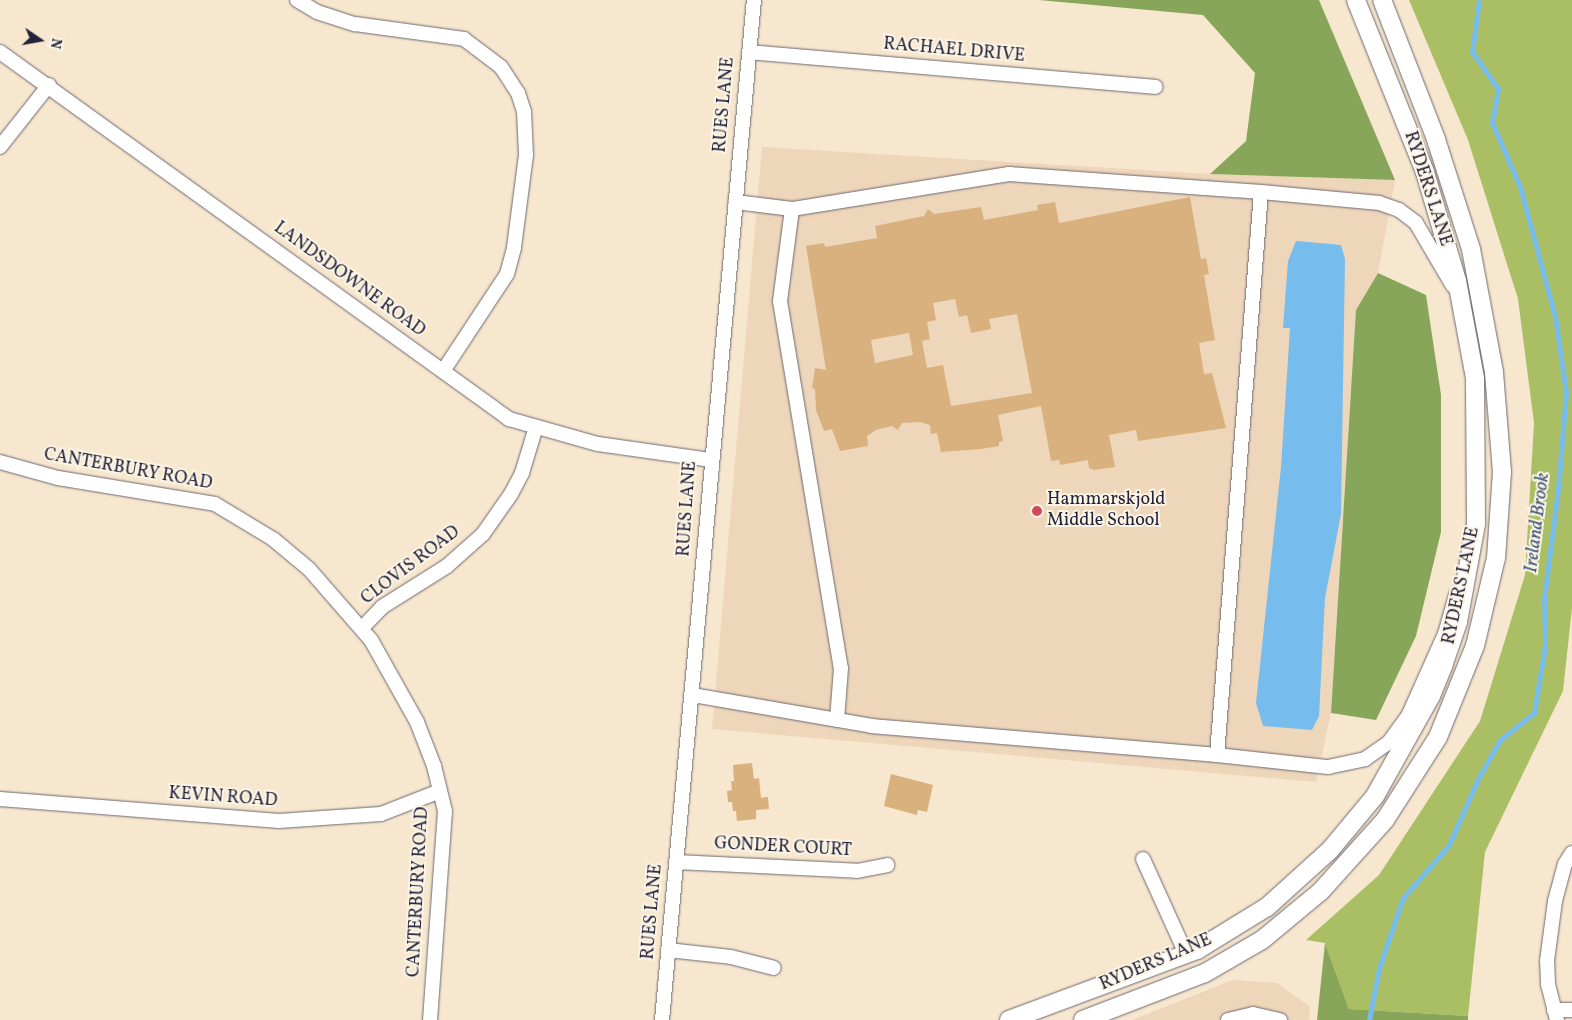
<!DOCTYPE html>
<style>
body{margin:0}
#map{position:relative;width:1572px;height:1020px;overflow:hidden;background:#f7e7cf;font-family:Vollkorn,serif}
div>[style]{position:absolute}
.built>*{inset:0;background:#eed6bb}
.green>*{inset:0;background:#aabf64}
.forest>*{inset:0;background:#87a65a}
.water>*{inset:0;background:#76bced}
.stream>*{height:4.5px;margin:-2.25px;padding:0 2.25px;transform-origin:2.25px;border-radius:2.25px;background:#76bced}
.building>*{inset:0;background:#d9b17e}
.roads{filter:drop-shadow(0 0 1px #6d676f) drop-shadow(0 0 1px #6d676f)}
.minor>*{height:14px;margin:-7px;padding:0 7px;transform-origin:7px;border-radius:7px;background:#fff}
.major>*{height:18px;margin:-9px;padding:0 9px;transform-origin:9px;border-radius:9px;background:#fff}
.dots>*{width:14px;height:14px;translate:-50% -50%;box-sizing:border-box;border:2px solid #fcf5e5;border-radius:50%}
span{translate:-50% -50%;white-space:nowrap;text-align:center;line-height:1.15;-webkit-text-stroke:4px #fcf5e5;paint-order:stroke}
.street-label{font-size:18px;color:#22223b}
.poi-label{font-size:18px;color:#22223b}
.left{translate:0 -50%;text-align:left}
.water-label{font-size:19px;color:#3f5879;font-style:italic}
.north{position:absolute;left:15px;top:15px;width:50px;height:50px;-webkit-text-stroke:4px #fcf5e5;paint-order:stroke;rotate:102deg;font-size:14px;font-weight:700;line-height:20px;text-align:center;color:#22223b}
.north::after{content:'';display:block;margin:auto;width:18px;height:22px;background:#22223b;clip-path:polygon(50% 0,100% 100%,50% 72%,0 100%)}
</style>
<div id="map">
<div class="built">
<div style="clip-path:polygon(762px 147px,1210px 174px,1395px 180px,1378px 273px,1356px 310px,1331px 713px,1316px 782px,712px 729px)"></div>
<div style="clip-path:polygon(1233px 980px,1277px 983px,1310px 1007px,1309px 1020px,1132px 1020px)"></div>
</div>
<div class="green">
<div style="clip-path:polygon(1409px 0,1572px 0,1572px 608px,1563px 691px,1485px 852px,1468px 1016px,1349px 1009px,1325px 943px,1306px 940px,1379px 875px,1480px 721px,1525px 575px,1534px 423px,1518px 299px,1468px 140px)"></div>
</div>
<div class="forest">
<div style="clip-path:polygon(1039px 0,1319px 0,1395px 180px,1210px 174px,1246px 141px,1255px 73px,1203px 15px)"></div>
<div style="clip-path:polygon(1378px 273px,1426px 295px,1441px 395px,1441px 532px,1416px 636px,1376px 720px,1331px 713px,1356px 310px)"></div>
<div style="clip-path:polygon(1325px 943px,1349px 1009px,1468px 1016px,1468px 1020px,1317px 1020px)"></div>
</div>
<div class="water">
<div style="clip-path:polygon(1296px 241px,1341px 245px,1345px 259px,1341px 514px,1325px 598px,1319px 716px,1312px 730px,1263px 726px,1256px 703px,1281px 467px,1290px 328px,1283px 328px,1288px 261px)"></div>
</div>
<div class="stream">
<div style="left:1369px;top:1020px;width:53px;rotate:-79.1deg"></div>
<div style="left:1379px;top:968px;width:74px;rotate:-71.1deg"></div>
<div style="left:1403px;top:898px;width:70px;rotate:-49deg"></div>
<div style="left:1449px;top:845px;width:72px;rotate:-66.3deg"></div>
<div style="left:1478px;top:779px;width:45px;rotate:-60.6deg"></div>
<div style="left:1500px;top:740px;width:43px;rotate:-38.5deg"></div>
<div style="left:1534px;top:713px;width:68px;rotate:-80.7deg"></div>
<div style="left:1545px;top:646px;width:47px;rotate:-91.2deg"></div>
<div style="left:1544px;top:599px;width:110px;rotate:-82.7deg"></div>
<div style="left:1558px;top:490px;width:97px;rotate:-85.3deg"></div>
<div style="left:1566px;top:393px;width:77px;rotate:-98.2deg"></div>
<div style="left:1555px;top:317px;width:135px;rotate:-105.1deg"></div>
<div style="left:1520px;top:187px;width:70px;rotate:-113.6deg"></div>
<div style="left:1492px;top:123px;width:35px;rotate:-80deg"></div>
<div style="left:1498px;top:89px;width:45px;rotate:-125.1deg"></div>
<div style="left:1472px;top:52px;width:52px;rotate:-82.3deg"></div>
</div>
<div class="building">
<div style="clip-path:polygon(evenodd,1190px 197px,1201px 259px,1206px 258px,1209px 274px,1204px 275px,1215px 340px,1199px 343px,1204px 374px,1212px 373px,1226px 428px,1138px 441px,1136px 430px,1109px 435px,1115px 467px,1094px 470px,1089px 468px,1088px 460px,1060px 465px,1059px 460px,1051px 461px,1041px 406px,998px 415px,1003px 441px,999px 442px,999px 446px,981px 449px,941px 452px,937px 433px,931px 434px,930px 425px,920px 422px,902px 423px,898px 430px,892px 426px,876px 430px,867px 436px,868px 446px,840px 451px,832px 429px,824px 431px,816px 410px,815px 389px,812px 388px,815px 368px,826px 370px,806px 246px,824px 243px,825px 247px,877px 238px,875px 226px,924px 216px,928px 209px,934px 214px,981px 207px,984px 220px,1038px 210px,1037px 205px,1055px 202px,1059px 223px,1190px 197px,955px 299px,959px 317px,967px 315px,971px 333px,991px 329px,989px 319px,1017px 314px,1032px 393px,951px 406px,943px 365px,927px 368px,922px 341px,930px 339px,927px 322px,936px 320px,933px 303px,955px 299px,1190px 197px,909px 333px,913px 355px,875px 363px,871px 340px,909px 333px)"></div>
<div style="clip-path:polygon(752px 763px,754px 779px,759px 778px,761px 798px,768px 797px,769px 809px,756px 810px,756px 819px,737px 821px,736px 811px,733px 811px,732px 802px,728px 802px,727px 791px,732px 790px,731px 781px,734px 781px,733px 765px)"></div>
<div style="clip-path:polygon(891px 774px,933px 785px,927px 812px,918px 810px,917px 815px,884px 806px)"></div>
</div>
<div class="roads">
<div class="minor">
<div style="left:297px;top:0;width:23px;rotate:31deg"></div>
<div style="left:317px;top:12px;width:40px;rotate:18deg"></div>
<div style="left:355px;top:24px;width:110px;rotate:7.8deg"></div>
<div style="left:464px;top:39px;width:46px;rotate:37.1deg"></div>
<div style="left:501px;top:67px;width:31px;rotate:57deg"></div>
<div style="left:518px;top:93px;width:19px;rotate:72deg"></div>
<div style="left:524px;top:111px;width:44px;rotate:87.4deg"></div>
<div style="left:526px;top:155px;width:94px;rotate:97.4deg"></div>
<div style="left:514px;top:248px;width:27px;rotate:105deg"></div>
<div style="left:507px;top:274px;width:116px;rotate:123.4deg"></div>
<div style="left:0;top:52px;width:628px;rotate:35.79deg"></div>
<div style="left:509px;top:419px;width:92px;rotate:15.7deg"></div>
<div style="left:598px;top:444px;width:113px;rotate:8.1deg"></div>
<div style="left:749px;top:52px;width:408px;rotate:4.9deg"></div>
<div style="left:0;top:147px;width:79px;rotate:-51.7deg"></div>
<div style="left:1261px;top:192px;width:119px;rotate:5.3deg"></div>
<div style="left:1379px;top:203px;width:21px;rotate:19deg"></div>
<div style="left:1399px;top:210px;width:21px;rotate:37deg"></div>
<div style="left:1416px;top:223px;width:73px;rotate:59.6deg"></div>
<div style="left:792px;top:209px;width:93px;rotate:97.4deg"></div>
<div style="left:780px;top:301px;width:372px;rotate:80.6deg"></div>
<div style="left:841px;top:668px;width:52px;rotate:94.4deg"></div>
<div style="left:0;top:462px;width:60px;rotate:15.4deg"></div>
<div style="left:58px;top:478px;width:159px;rotate:9.4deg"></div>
<div style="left:215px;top:504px;width:68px;rotate:31.1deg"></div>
<div style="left:273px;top:539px;width:47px;rotate:39.8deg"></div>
<div style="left:309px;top:569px;width:94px;rotate:48.9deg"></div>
<div style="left:371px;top:640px;width:94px;rotate:60.7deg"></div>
<div style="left:417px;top:722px;width:47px;rotate:68.9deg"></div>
<div style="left:434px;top:766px;width:46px;rotate:76.3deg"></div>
<div style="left:445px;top:811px;width:210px;rotate:94.1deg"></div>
<div style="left:362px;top:628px;width:29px;rotate:-46deg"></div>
<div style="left:382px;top:607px;width:77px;rotate:-32.2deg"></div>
<div style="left:447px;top:566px;width:48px;rotate:-41.6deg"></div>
<div style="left:483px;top:534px;width:49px;rotate:-55deg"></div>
<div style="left:511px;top:494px;width:24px;rotate:-62deg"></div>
<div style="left:522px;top:473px;width:48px;rotate:-73.1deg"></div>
<div style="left:693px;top:695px;width:182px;rotate:9.8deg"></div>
<div style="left:872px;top:726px;width:346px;rotate:4.8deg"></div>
<div style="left:1217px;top:755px;width:565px;rotate:-85.53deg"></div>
<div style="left:1261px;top:192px;width:253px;rotate:-175.9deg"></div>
<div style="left:1009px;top:174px;width:220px;rotate:170.8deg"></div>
<div style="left:792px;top:209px;width:57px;rotate:-173deg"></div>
<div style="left:1217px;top:755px;width:112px;rotate:6.2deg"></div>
<div style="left:1328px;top:767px;width:38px;rotate:-12deg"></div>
<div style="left:1365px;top:759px;width:29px;rotate:-35deg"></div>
<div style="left:1389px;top:742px;width:34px;rotate:-54deg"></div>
<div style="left:1409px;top:714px;width:88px;rotate:-65.8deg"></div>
<div style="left:1445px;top:634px;width:41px;rotate:-74.2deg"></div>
<div style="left:0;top:799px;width:280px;rotate:4.5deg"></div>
<div style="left:279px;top:821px;width:102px;rotate:-3.9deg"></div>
<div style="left:381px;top:814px;width:63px;rotate:-21.3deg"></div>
<div style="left:1143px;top:859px;width:104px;rotate:65.6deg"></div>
<div style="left:676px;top:862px;width:181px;rotate:2.8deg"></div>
<div style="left:857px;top:871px;width:31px;rotate:-11deg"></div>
<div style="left:668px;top:950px;width:63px;rotate:6.3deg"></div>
<div style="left:731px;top:957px;width:44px;rotate:14.3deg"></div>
<div style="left:1554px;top:1010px;width:18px"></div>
<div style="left:662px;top:1020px;width:1024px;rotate:-84.85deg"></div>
<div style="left:1228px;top:1020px;width:26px;rotate:-13deg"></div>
<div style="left:1253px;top:1014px;width:28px;rotate:13deg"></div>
<div style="left:1557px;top:1020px;width:36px;rotate:-104deg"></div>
<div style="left:1548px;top:985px;width:24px;rotate:-92deg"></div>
<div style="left:1547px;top:961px;width:61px;rotate:-82.4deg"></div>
<div style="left:1555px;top:901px;width:38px;rotate:-75deg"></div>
<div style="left:1565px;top:864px;width:13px;rotate:-58deg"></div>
</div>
<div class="major">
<div style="left:1009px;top:1020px;width:201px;rotate:-20.4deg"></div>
<div style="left:1197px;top:950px;width:82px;rotate:-31.6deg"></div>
<div style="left:1267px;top:907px;width:85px;rotate:-42.1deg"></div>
<div style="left:1330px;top:850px;width:70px;rotate:-50.2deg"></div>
<div style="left:1375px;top:796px;width:115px;rotate:-60.8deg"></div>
<div style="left:1431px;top:696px;width:35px;rotate:-68deg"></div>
<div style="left:1444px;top:663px;width:43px;rotate:-71.1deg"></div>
<div style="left:1458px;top:622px;width:100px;rotate:-79.6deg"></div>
<div style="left:1476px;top:524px;width:146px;rotate:-90.4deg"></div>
<div style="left:1475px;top:378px;width:99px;rotate:-100.5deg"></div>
<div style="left:1457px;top:281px;width:114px;rotate:-106.4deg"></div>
<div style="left:1425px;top:172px;width:185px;rotate:-111.9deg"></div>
<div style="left:1083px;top:1020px;width:131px;rotate:-21.1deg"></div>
<div style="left:1205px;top:973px;width:66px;rotate:-30.1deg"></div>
<div style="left:1262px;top:940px;width:77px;rotate:-39.7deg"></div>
<div style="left:1321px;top:891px;width:96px;rotate:-48deg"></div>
<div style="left:1385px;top:820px;width:98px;rotate:-57.4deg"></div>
<div style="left:1438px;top:737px;width:98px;rotate:-67.9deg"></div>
<div style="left:1475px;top:646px;width:90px;rotate:-76.6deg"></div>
<div style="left:1496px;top:558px;width:86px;rotate:-86deg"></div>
<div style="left:1502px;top:472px;width:100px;rotate:-94.6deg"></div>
<div style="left:1494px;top:372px;width:125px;rotate:-100.6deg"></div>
<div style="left:1471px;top:249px;width:115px;rotate:-107.7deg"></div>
<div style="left:1436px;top:139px;width:149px;rotate:-111.2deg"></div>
</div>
</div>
<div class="dots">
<div style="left:1037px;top:511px;background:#d1495b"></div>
</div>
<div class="street-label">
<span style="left:954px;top:51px;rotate:5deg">RACHAEL DRIVE</span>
<span style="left:725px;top:105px;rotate:-85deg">RUES LANE</span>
<span style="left:1427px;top:189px;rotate:72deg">RYDERS LANE</span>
<span style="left:349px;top:280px;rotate:36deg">LANDSDOWNE ROAD</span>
<span style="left:128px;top:470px;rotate:10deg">CANTERBURY ROAD</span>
<span style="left:688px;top:509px;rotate:-86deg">RUES LANE</span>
<span style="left:411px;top:566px;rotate:-37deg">CLOVIS ROAD</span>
<span style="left:1462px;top:586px;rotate:-78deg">RYDERS LANE</span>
<span style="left:223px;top:798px;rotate:4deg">KEVIN ROAD</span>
<span style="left:783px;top:848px;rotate:3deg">GONDER COURT</span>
<span style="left:419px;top:892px;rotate:-87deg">CANTERBURY ROAD</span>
<span style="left:653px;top:912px;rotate:-85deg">RUES LANE</span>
<span style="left:1156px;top:963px;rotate:-23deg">RYDERS LANE</span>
</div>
<div class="poi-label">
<span class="left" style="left:1047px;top:511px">Hammarskjold<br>Middle School</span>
</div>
<div class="water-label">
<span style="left:1538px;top:523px;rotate:-83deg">Ireland Brook</span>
</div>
<div class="north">N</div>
</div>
